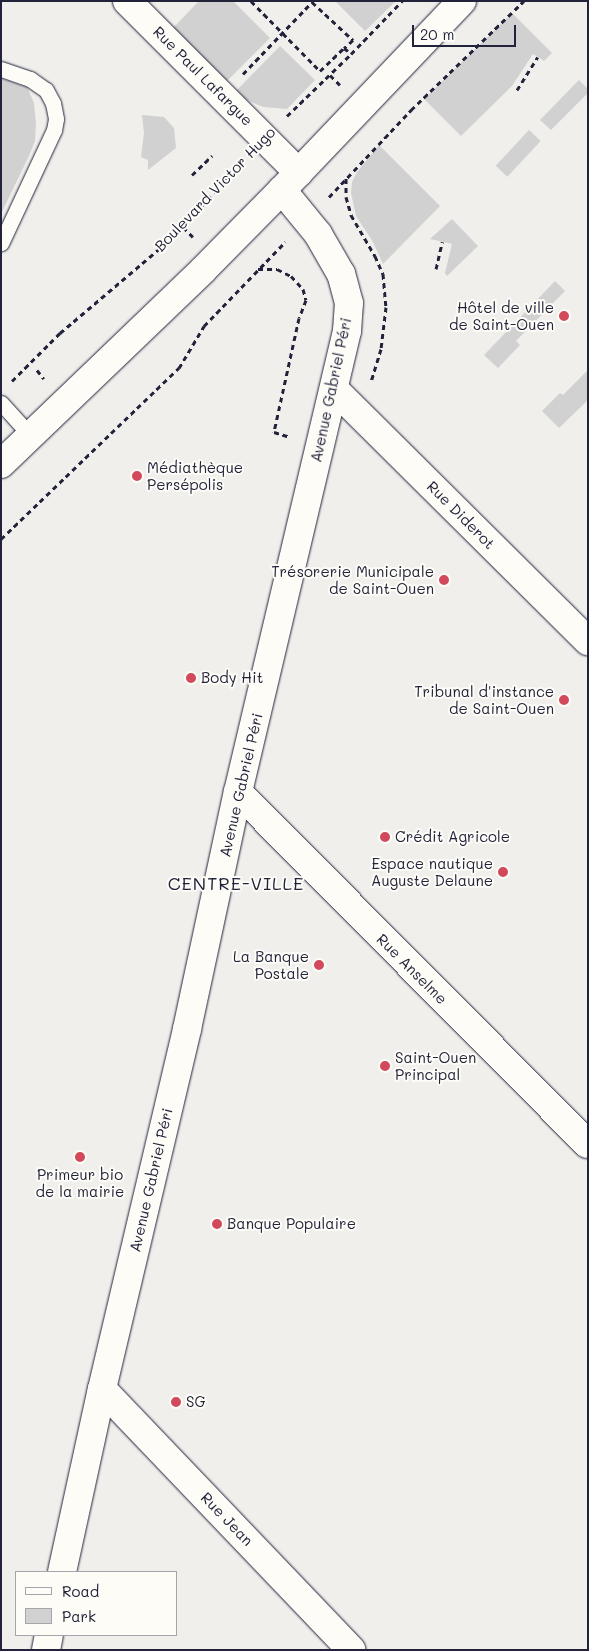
<!DOCTYPE html>
<meta charset="utf-8">
<style>
body{margin:0}
#map{position:relative;width:589px;height:1651px;overflow:hidden;background:#f0efec;font-family:Mali,sans-serif}
div>[style]{position:absolute}
.green>*{inset:0;background:#d2d1d1;transform-origin:0 0}
.path>*{height:3px;margin-top:-1.5px;transform-origin:0;background:repeating-linear-gradient(90deg,#22223b 0 5px,transparent 0 9px)}
.roads{filter:drop-shadow(0 0 1px #22223b) drop-shadow(0 0 1px #22223b)}
.lane>*{height:15px;margin:-7.5px;padding:0 7.5px;transform-origin:7.5px;border-radius:7.5px;background:#fdfcf7}
.street>*{height:28px;margin:-14px;padding:0 14px;transform-origin:14px;border-radius:14px;background:#fdfcf7}
.secondary>*{height:28px;margin:-14px;padding:0 14px;transform-origin:14px;border-radius:14px;background:#fdfcf7}
.primary>*{height:28px;margin:-14px;padding:0 14px;transform-origin:14px;border-radius:14px;background:#fdfcf7}
.dots>*{width:14px;height:14px;translate:-50% -50%;box-sizing:border-box;border:2px solid #fdfcf7;border-radius:50%}
span{translate:-50% -50%;white-space:nowrap;text-align:center;line-height:1.15;-webkit-text-stroke:4px #fdfcf7;paint-order:stroke}
.street-label{font-size:15px;color:#22223b}
.poi-label{font-size:15px;color:#22223b}
.right{translate:-100% -50%;text-align:right}
.left{translate:0 -50%;text-align:left}
.quarter-label{font-size:18px;color:#22223b;letter-spacing:1px}
.frame{position:absolute;inset:0;border:2px solid #22223b;pointer-events:none}
.legend{position:absolute;left:15px;top:1571px;width:162px;height:65px;box-sizing:border-box;background:#fdfcf7;border:1px solid #a5a5ac;margin:0;padding:6px 9px;list-style:none;font-size:15px;color:#22223b}
.legend li{display:flex;align-items:center;gap:10px;height:25px}
.legend b{width:25px;border:1px solid #a5a5ac}
.scale{position:absolute;left:412px;top:25px;width:104px;height:22px;box-sizing:border-box;border:2px solid #22223b;border-top:0;padding-left:6px;font-size:15px;line-height:18px;white-space:nowrap;color:#22223b;-webkit-text-stroke:4px #fdfcf7;paint-order:stroke}
</style>
<div id="map">
<div class="green">
<div style="clip-path:polygon(199px 1px,233px 1px,270px 38px,225px 83px,172px 29px)"></div>
<div style="clip-path:polygon(335px 1px,396px 1px,365px 31px)"></div>
<div style="clip-path:polygon(512px 13px,552px 53px,544px 61px,533px 54px,512px 86px,461px 136px,424px 99px)"></div>
<div style="clip-path:polygon(280px 46px,315px 80px,287px 109px,263px 107px,242px 98px,236px 91px)"></div>
<div style="clip-path:polygon(1px 78px,27px 87px,34px 103px,36px 124px,35px 141px,29px 156px,1px 214px)"></div>
<div style="clip-path:polygon(579px 80px,588px 89px,588px 93px,551px 130px,540px 120px)"></div>
<div style="clip-path:polygon(142px 115px,164px 117px,174px 128px,176px 148px,148px 170px,148px 160px,141px 157px,144px 133px)"></div>
<div style="left:529px;top:130px;width:16px;height:49px;rotate:43deg"></div>
<div style="clip-path:polygon(379px 145px,440px 206px,383px 264px,373px 242px,356px 216px,351px 193px,352px 182px,357px 172px)"></div>
<div style="clip-path:polygon(452px 219px,478px 246px,447px 276px,445px 273px,452px 244px,430px 239px)"></div>
<div style="clip-path:polygon(555px 281px,565px 291px,516px 341px,520px 345px,498px 368px,484px 355px)"></div>
<div style="clip-path:polygon(588px 370px,588px 400px,559px 428px,542px 411px,560px 393px,563px 395px)"></div>
</div>
<div class="path">
<div style="left:251px;top:1px;width:98px;rotate:45.4deg"></div>
<div style="left:320px;top:71px;width:33px;rotate:-44deg"></div>
<div style="left:312px;top:2px;width:56px;rotate:42.8deg"></div>
<div style="left:353px;top:40px;width:12px;rotate:138deg"></div>
<div style="left:344px;top:48px;width:5px;rotate:37deg"></div>
<div style="left:243px;top:74px;width:101px;rotate:-46.2deg"></div>
<div style="left:330px;top:75px;width:14px;rotate:45deg"></div>
<div style="left:517px;top:90px;width:39px;rotate:-58deg"></div>
<div style="left:287px;top:116px;width:89px;rotate:-44.1deg"></div>
<div style="left:351px;top:54px;width:74px;rotate:-46.1deg"></div>
<div style="left:192px;top:175px;width:28px;rotate:-44deg"></div>
<div style="left:346px;top:178px;width:19px;rotate:90deg"></div>
<div style="left:346px;top:197px;width:19px;rotate:74deg"></div>
<div style="left:351px;top:215px;width:48px;rotate:59.7deg"></div>
<div style="left:375px;top:256px;width:20px;rotate:66deg"></div>
<div style="left:383px;top:274px;width:33px;rotate:85deg"></div>
<div style="left:386px;top:307px;width:42px;rotate:96.8deg"></div>
<div style="left:381px;top:349px;width:34px;rotate:107deg"></div>
<div style="left:329px;top:197px;width:120px;rotate:-46.7deg"></div>
<div style="left:411px;top:110px;width:157px;rotate:-44deg"></div>
<div style="left:183px;top:227px;width:14px;rotate:45deg"></div>
<div style="left:258px;top:269px;width:19px"></div>
<div style="left:277px;top:269px;width:16px;rotate:27deg"></div>
<div style="left:291px;top:276px;width:18px;rotate:47deg"></div>
<div style="left:303px;top:289px;width:11px;rotate:75deg"></div>
<div style="left:306px;top:300px;width:19px;rotate:111deg"></div>
<div style="left:299px;top:318px;width:117px;rotate:102.4deg"></div>
<div style="left:274px;top:432px;width:17px;rotate:17deg"></div>
<div style="left:436px;top:269px;width:28px;rotate:-77deg"></div>
<div style="left:37px;top:370px;width:11px;rotate:52deg"></div>
<div style="left:12px;top:381px;width:68px;rotate:-45deg"></div>
<div style="left:60px;top:333px;width:145px;rotate:-40.3deg"></div>
<div style="left:171px;top:239px;width:106px;rotate:-47.3deg"></div>
<div style="left:1px;top:539px;width:247px;rotate:-43.9deg"></div>
<div style="left:179px;top:368px;width:49px;rotate:-59.2deg"></div>
<div style="left:204px;top:326px;width:117px;rotate:-46deg"></div>
</div>
<div class="roads">
<div class="lane">
<div style="left:1px;top:69px;width:31px;rotate:19deg"></div>
<div style="left:30px;top:79px;width:19px;rotate:35deg"></div>
<div style="left:46px;top:90px;width:15px;rotate:62deg"></div>
<div style="left:53px;top:103px;width:16px;rotate:79deg"></div>
<div style="left:56px;top:119px;width:11px;rotate:100deg"></div>
<div style="left:54px;top:130px;width:125px;rotate:115.1deg"></div>
<div style="left:1px;top:403px;width:43px;rotate:47.8deg"></div>
</div>
<div class="street">
<div style="left:127px;top:1px;width:243px;rotate:45deg"></div>
<div style="left:334px;top:389px;width:358px;rotate:44.8deg"></div>
<div style="left:238px;top:792px;width:496px;rotate:45.2deg"></div>
<div style="left:102px;top:1389px;width:361px;rotate:46.3deg"></div>
</div>
<div class="secondary">
<div style="left:1px;top:464px;width:280px;rotate:-43.8deg"></div>
<div style="left:203px;top:270px;width:112px;rotate:-45.4deg"></div>
</div>
<div class="primary">
<div style="left:62px;top:1572px;width:187px;rotate:-77.7deg"></div>
<div style="left:102px;top:1389px;width:370px;rotate:-76.7deg"></div>
<div style="left:187px;top:1029px;width:242px;rotate:-77.9deg"></div>
<div style="left:238px;top:792px;width:474px;rotate:-76.7deg"></div>
<div style="left:347px;top:331px;width:28px;rotate:-86deg"></div>
<div style="left:349px;top:303px;width:30px;rotate:-105deg"></div>
<div style="left:341px;top:274px;width:46px;rotate:-119.9deg"></div>
<div style="left:318px;top:234px;width:57px;rotate:-129.3deg"></div>
<div style="left:282px;top:190px;width:261px;rotate:-46.4deg"></div>
<div style="left:46px;top:1650px;width:15px;rotate:-79deg"></div>
</div>
</div>
<div class="dots">
<div style="left:564px;top:316px;background:#d1495b"></div>
<div style="left:137px;top:476px;background:#d1495b"></div>
<div style="left:444px;top:580px;background:#d1495b"></div>
<div style="left:191px;top:678px;background:#d1495b"></div>
<div style="left:564px;top:700px;background:#d1495b"></div>
<div style="left:385px;top:837px;background:#d1495b"></div>
<div style="left:503px;top:872px;background:#d1495b"></div>
<div style="left:319px;top:965px;background:#d1495b"></div>
<div style="left:385px;top:1066px;background:#d1495b"></div>
<div style="left:80px;top:1157px;background:#d1495b"></div>
<div style="left:217px;top:1224px;background:#d1495b"></div>
<div style="left:176px;top:1402px;background:#d1495b"></div>
</div>
<div class="street-label">
<span style="left:203px;top:76px;rotate:45deg">Rue Paul Lafargue</span>
<span style="left:215px;top:189px;rotate:-46deg">Boulevard Victor Hugo</span>
<span style="left:331px;top:390px;rotate:-78deg">Avenue Gabriel Péri</span>
<span style="left:461px;top:515px;rotate:45deg">Rue Diderot</span>
<span style="left:241px;top:785px;rotate:-77deg">Avenue Gabriel Péri</span>
<span style="left:412px;top:969px;rotate:45deg">Rue Anselme</span>
<span style="left:151px;top:1180px;rotate:-77deg">Avenue Gabriel Péri</span>
<span style="left:227px;top:1519px;rotate:46deg">Rue Jean</span>
</div>
<div class="poi-label">
<span class="right" style="left:554px;top:316px">Hôtel de ville<br>de Saint-Ouen</span>
<span class="left" style="left:147px;top:476px">Médiathèque<br>Persépolis</span>
<span class="right" style="left:434px;top:580px">Trésorerie Municipale<br>de Saint-Ouen</span>
<span class="left" style="left:201px;top:678px">Body Hit</span>
<span class="right" style="left:554px;top:700px">Tribunal d'instance<br>de Saint-Ouen</span>
<span class="left" style="left:395px;top:837px">Crédit Agricole</span>
<span class="right" style="left:493px;top:872px">Espace nautique<br>Auguste Delaune</span>
<span class="right" style="left:309px;top:965px">La Banque<br>Postale</span>
<span class="left" style="left:395px;top:1066px">Saint-Ouen<br>Principal</span>
<span style="left:80px;top:1183px">Primeur bio<br>de la mairie</span>
<span class="left" style="left:227px;top:1224px">Banque Populaire</span>
<span class="left" style="left:186px;top:1402px">SG</span>
</div>
<div class="quarter-label">
<span style="left:236px;top:883px">CENTRE-VILLE</span>
</div>
<div class="frame"></div>
<ul class="legend">
<li><b style="height:6px;background:#fdfcf7"></b>Road</li>
<li><b style="height:14px;background:#d2d1d1"></b>Park</li>
</ul>
<div class="scale">20 m</div>
</div>
